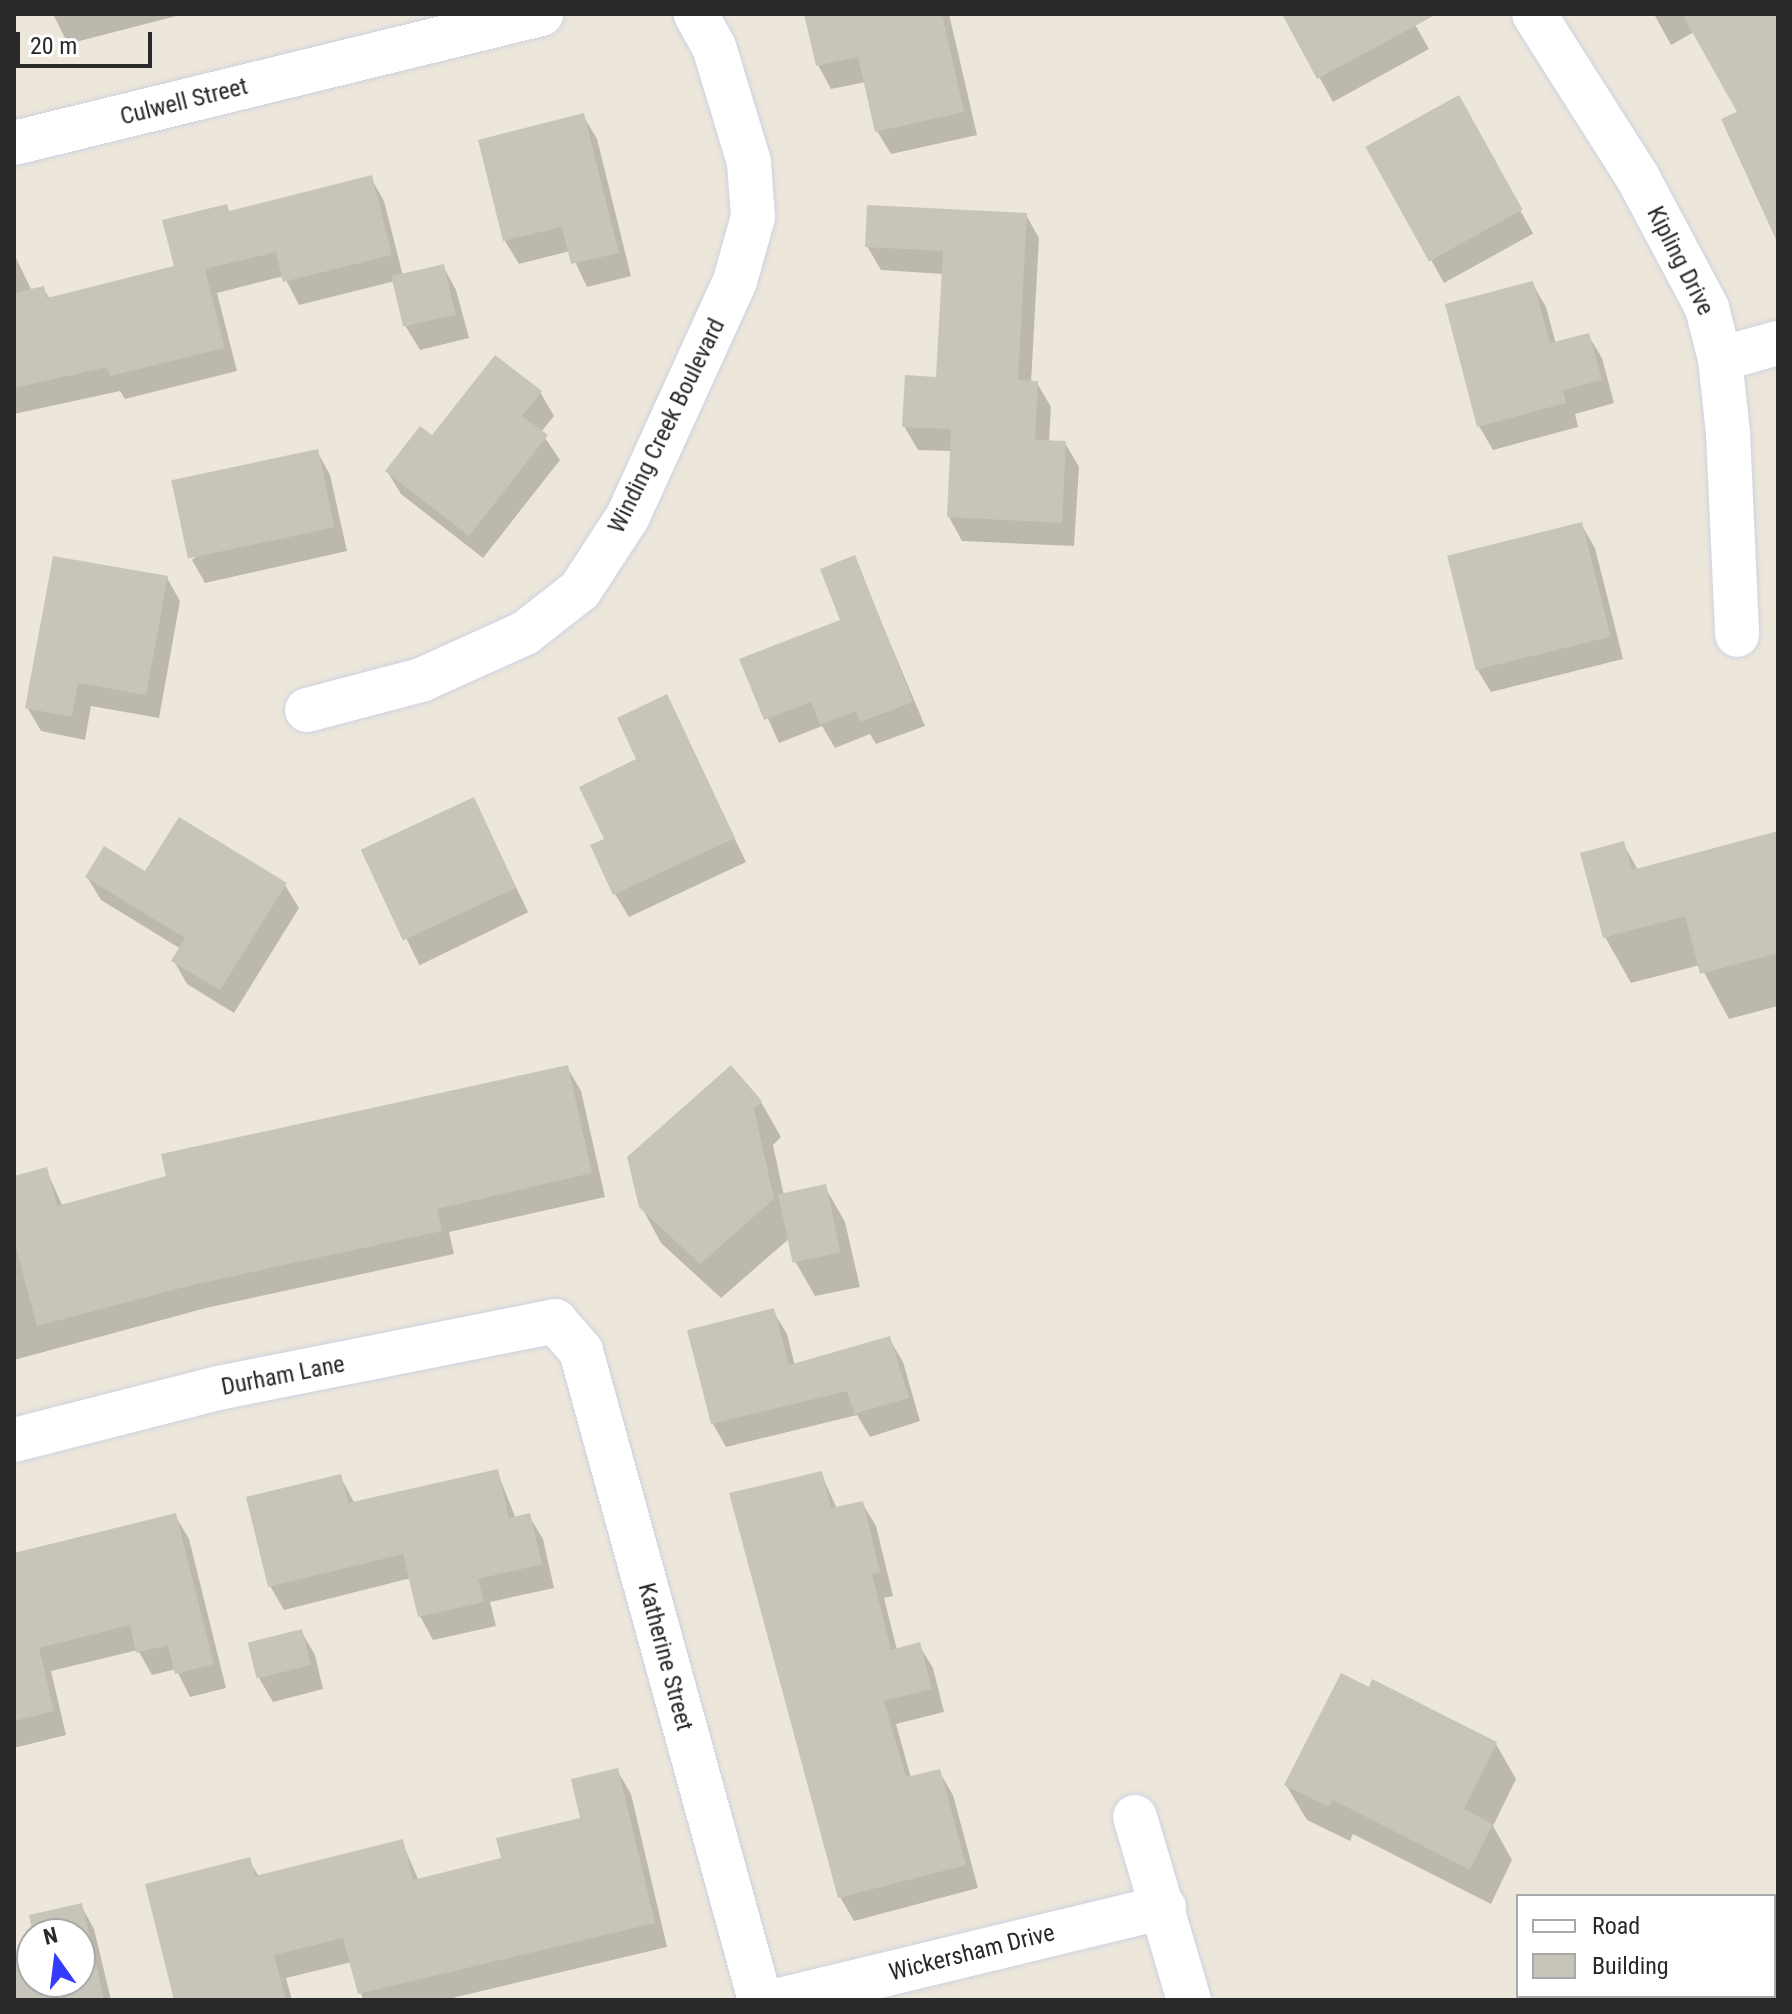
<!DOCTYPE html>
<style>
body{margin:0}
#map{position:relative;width:1792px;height:2014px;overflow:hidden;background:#ece7da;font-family:"Roboto Condensed",sans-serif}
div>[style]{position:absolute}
.shadow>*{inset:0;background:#0003;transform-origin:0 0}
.building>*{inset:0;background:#c7c4b9;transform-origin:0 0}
.roads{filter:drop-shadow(0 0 2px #cfd0e3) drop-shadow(0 0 2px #cfd0e3)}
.minor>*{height:44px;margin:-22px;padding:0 22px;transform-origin:22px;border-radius:22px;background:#fff}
span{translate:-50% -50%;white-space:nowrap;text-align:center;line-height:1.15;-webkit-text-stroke:7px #fff;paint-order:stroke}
.street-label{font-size:24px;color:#292929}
.frame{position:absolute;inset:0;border:16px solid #292929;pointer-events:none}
.legend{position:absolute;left:1516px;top:1894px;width:260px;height:104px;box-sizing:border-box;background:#fff;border:2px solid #a9a9a9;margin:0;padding:10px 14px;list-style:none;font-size:24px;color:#292929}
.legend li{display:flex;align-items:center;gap:16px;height:40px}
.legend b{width:40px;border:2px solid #a9a9a9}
.north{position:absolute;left:16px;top:1918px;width:80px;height:80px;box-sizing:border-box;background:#fff;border:2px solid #a9a9a9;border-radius:50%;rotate:346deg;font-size:22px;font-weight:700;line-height:32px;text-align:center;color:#292929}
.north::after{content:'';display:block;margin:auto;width:28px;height:36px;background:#343bff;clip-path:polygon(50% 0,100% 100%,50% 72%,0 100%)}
.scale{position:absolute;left:16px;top:32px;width:136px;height:36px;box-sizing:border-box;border:4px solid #292929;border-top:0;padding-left:10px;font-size:24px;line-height:28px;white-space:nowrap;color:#292929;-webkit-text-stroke:6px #fff;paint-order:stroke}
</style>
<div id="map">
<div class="shadow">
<div style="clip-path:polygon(53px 14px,184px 14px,68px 44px)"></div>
<div style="clip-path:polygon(806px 14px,949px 14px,977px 135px,891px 154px,877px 131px,866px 82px,831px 89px,818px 65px)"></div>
<div style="clip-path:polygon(1284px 14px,1409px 14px,1429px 49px,1333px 102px)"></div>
<div style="clip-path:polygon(1654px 14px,1778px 14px,1778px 239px,1740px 113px,1694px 32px,1671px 45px)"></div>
<div style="left:1458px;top:98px;width:155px;height:102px;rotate:61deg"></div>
<div style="clip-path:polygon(583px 115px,597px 139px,631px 276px,587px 287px,570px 251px,519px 264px,505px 241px,480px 141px)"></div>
<div style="clip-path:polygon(371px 178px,384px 201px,403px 276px,443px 266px,456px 290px,469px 338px,420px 350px,406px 327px,395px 281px,299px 305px,284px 276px,217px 293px,237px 371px,125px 399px,120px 391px,14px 414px,14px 254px,32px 291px,43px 288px,50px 299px,176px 268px,226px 206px,230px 213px)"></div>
<div style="clip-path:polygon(1026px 215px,1039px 238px,1031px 383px,1037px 383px,1051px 407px,1049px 442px,1065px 443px,1079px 467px,1074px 546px,962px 541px,949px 517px,952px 451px,918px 450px,904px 426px,938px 379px,944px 274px,881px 270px,867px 246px)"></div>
<div style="clip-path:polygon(1532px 283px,1546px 307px,1556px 344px,1588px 335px,1602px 358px,1614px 403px,1575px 414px,1578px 427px,1493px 450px,1479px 426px)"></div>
<div style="clip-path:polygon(540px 392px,554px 416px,541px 432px,560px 460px,483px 558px,401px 494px,387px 471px,432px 438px)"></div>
<div style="clip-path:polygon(317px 451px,330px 475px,347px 551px,205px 583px,192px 560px)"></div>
<div style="clip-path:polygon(1581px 524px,1595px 548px,1623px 659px,1491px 692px,1477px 669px)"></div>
<div style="clip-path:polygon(854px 557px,925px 726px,876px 744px,870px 734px,835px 748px,822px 726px,779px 743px,742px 661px,843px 622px)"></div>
<div style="clip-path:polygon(167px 578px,180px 601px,159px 718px,91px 706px,85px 740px,41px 731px,27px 707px)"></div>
<div style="clip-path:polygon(666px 696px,746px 862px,629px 917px,615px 894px,606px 840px)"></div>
<div style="left:473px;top:799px;width:126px;height:121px;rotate:64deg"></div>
<div style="clip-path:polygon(1778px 833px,1778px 1006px,1729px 1019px,1700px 965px,1631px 983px,1605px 937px,1623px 843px,1638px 870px)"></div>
<div style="clip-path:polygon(145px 874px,285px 885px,299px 908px,234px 1013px,187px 984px,174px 961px,181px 949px,101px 900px,87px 877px)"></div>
<div style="clip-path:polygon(567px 1067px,581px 1091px,605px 1197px,449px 1232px,454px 1254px,206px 1308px,14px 1360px,14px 1178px,46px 1169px,63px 1207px)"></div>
<div style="clip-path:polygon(761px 1102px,781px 1137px,773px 1145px,784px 1196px,825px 1187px,845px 1222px,860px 1287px,815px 1296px,795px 1261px,790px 1238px,721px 1298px,661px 1243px,641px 1206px)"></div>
<div style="clip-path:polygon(773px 1311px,787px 1334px,795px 1366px,889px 1338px,903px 1362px,920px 1421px,870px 1437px,857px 1415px,726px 1447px,713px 1424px,690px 1331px)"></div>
<div style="clip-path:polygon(497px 1471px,516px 1519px,529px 1516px,543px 1539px,554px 1588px,490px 1602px,496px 1626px,433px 1640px,420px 1616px,411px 1578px,284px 1610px,270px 1586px,248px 1499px,340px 1476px,355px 1504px)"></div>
<div style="clip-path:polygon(821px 1473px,837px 1509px,862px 1503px,876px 1526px,893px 1596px,884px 1598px,897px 1650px,919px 1645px,933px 1668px,944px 1712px,896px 1724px,911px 1778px,939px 1771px,953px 1795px,978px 1888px,854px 1921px,840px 1897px,731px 1495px)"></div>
<div style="clip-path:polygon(175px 1515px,189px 1539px,226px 1688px,190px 1697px,176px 1669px,152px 1675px,138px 1650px,51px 1671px,66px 1735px,14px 1748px,14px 1554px)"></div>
<div style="clip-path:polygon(301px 1631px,315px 1655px,323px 1689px,273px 1702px,259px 1678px)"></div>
<div style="clip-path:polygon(1496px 1744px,1516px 1779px,1493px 1826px,1512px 1860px,1491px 1904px,1353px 1834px,1350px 1841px,1307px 1820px,1286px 1785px)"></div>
<div style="clip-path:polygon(617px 1770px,631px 1794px,667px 1947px,444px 2000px,363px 2000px,352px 1962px,286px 1978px,292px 2000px,176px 2000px,249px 1860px,259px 1877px,402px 1842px,419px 1881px,503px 1860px,583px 1820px)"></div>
<div style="clip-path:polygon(81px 1905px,94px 1929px,111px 2000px,14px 2000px,14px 1963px,32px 1958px,32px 1982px,80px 1982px,80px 1934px,35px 1934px)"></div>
</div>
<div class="building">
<div style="clip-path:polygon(804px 14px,942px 14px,964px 112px,875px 132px,858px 57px,816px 66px)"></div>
<div style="clip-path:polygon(1282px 14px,1437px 14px,1317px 79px)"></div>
<div style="clip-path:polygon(1682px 14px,1778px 14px,1778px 244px,1721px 119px,1737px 112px)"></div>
<div style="left:1459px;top:95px;width:131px;height:107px;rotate:61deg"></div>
<div style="clip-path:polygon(584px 113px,619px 253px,571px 264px,562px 227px,503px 241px,478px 140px)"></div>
<div style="clip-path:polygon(372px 175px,392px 255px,283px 282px,276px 252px,205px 269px,225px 348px,110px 376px,107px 367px,14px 388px,14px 293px,44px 286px,47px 298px,174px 266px,162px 220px,227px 204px,229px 211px)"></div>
<div style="clip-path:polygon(867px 205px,1027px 213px,1018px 380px,1038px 381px,1035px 440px,1066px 441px,1062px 523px,947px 517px,951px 429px,902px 427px,905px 375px,936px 377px,943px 251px,865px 247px)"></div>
<div style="left:444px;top:264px;width:52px;height:54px;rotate:77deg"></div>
<div style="clip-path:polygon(1533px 281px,1550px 343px,1589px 333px,1602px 380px,1563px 390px,1566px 403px,1477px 427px,1445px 304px)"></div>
<div style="clip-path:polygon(495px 355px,542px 391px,522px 416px,548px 435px,469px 536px,385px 471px,420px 426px,432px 435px)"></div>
<div style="left:318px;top:449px;width:80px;height:150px;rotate:78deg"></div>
<div style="left:1582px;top:522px;width:118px;height:139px;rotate:76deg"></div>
<div style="clip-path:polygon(855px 555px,913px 702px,860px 722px,856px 711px,820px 725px,811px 702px,764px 720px,739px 659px,840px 620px,820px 569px)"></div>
<div style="clip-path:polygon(53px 556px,168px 576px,146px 695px,78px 683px,72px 717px,25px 708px)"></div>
<div style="clip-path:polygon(667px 694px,735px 838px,613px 895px,590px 845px,604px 839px,579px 787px,636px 759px,617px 718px)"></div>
<div style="left:474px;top:797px;width:100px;height:125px;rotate:65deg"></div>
<div style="clip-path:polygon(179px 817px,287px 883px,220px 990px,171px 961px,185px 938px,85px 877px,104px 846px,145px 871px)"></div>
<div style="clip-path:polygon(1778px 831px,1778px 953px,1700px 974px,1685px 916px,1603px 938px,1580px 853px,1624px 841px,1632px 870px)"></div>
<div style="clip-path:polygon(568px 1065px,592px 1173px,437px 1209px,442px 1231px,192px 1285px,37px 1326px,14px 1240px,14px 1176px,47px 1167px,57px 1206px,166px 1176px,161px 1154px)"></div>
<div style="clip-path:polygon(731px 1065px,762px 1101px,754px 1109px,774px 1199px,700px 1264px,639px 1207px,627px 1157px)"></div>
<div style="left:826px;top:1184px;width:70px;height:49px;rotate:78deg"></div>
<div style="clip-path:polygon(774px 1308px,789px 1365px,890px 1336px,909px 1398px,854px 1414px,847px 1391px,711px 1424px,687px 1330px)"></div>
<div style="clip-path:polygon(498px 1469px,509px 1518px,530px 1513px,542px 1564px,478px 1579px,484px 1602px,418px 1617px,403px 1554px,268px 1587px,246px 1497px,341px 1474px,348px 1503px)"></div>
<div style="clip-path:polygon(822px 1471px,831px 1508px,863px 1501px,880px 1572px,872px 1574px,891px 1650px,920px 1642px,932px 1689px,884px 1701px,906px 1777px,940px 1769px,966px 1865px,838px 1898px,729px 1493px)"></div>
<div style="clip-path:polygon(176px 1513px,214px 1664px,175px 1674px,168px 1645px,136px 1653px,130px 1625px,39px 1648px,54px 1711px,14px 1721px,14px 1553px)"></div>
<div style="left:302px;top:1629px;width:37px;height:56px;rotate:76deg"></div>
<div style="clip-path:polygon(1341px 1673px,1369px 1687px,1372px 1679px,1497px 1742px,1464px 1809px,1493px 1824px,1470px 1870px,1333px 1800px,1329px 1807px,1284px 1785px)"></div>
<div style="clip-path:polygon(618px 1768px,655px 1923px,358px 1994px,343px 1938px,274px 1955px,286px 2000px,174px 2000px,145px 1884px,250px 1857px,255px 1876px,403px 1839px,413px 1880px,501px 1858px,496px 1838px,580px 1818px,571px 1779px)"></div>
<div style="clip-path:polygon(82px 1903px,104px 2000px,14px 2000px,14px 1961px,32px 1956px,32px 1982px,80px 1982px,80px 1934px,33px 1934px,29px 1915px)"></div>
</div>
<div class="roads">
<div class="minor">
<div style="left:1534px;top:14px;width:194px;rotate:57.6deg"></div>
<div style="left:1638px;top:178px;width:147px;rotate:62deg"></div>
<div style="left:1707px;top:308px;width:53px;rotate:75.7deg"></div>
<div style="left:1720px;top:359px;width:74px;rotate:83.8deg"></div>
<div style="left:1728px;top:433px;width:202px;rotate:87.4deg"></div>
<div style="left:14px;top:143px;width:543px;rotate:-13.75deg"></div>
<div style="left:1720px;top:359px;width:60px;rotate:-15.4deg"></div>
<div style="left:307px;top:710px;width:118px;rotate:-14.7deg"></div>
<div style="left:421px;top:680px;width:114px;rotate:-24.3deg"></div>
<div style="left:525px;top:633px;width:70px;rotate:-38deg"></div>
<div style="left:580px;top:590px;width:88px;rotate:-57deg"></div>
<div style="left:628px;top:516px;width:258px;rotate:-65.5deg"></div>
<div style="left:735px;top:281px;width:66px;rotate:-74.3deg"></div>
<div style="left:753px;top:217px;width:55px;rotate:-94.2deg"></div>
<div style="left:749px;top:162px;width:120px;rotate:-106.9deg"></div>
<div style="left:714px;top:47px;width:38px;rotate:-119deg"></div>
<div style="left:14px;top:1440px;width:211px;rotate:-14.3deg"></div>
<div style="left:218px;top:1388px;width:344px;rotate:-11.2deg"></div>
<div style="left:555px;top:1321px;width:40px;rotate:49deg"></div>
<div style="left:581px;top:1351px;width:673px;rotate:74.58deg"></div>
<div style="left:1135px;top:1817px;width:191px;rotate:73.6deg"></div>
<div style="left:780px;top:2000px;width:395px;rotate:-13.6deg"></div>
</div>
</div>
<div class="street-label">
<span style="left:184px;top:102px;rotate:-14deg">Culwell Street</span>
<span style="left:1680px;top:261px;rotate:63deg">Kipling Drive</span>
<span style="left:667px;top:426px;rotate:-64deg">Winding Creek Boulevard</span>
<span style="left:283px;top:1376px;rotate:-11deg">Durham Lane</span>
<span style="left:665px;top:1657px;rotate:75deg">Katherine Street</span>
<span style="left:972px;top:1953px;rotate:-14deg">Wickersham Drive</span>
</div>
<div class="frame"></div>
<ul class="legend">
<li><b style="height:10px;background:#fff"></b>Road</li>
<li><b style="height:22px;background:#c7c4b9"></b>Building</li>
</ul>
<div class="north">N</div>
<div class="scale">20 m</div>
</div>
